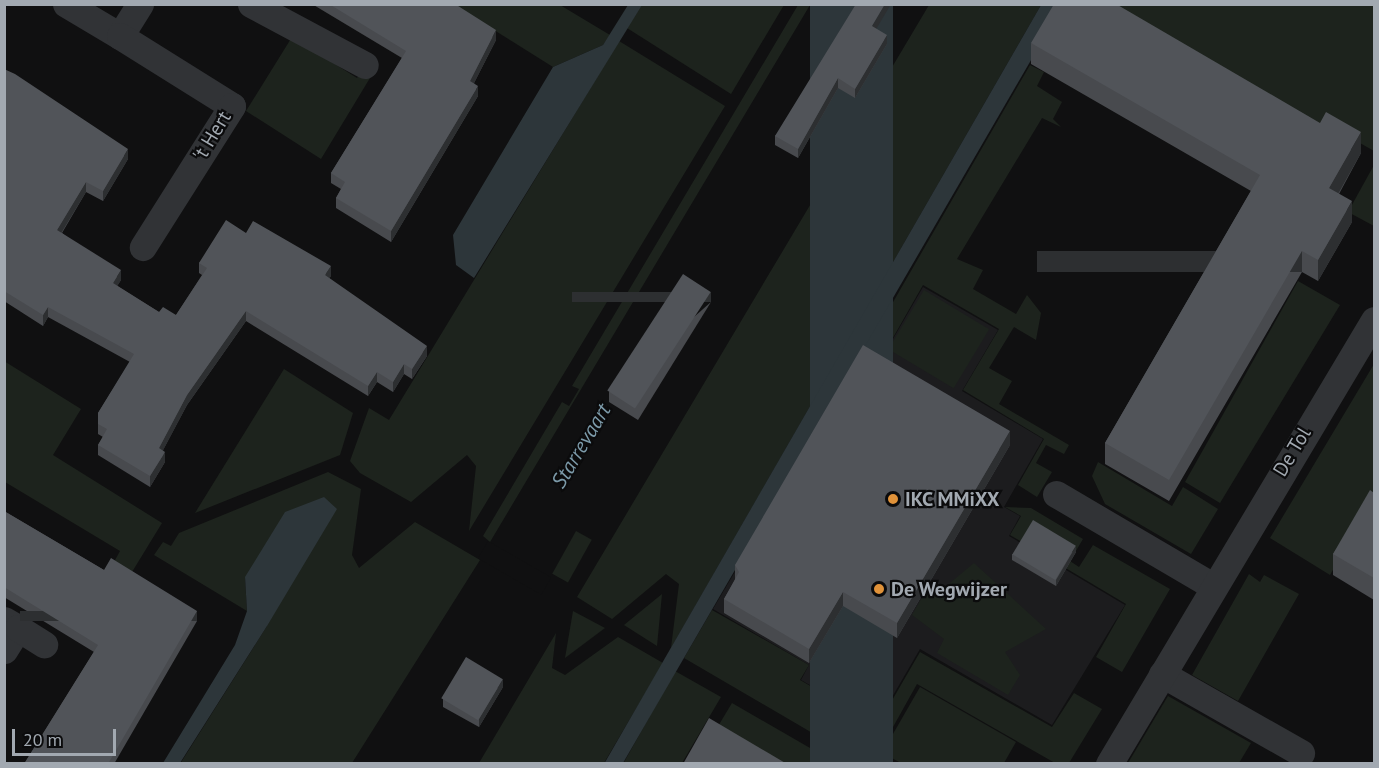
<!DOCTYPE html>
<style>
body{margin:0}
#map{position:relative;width:1379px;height:768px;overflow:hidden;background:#101011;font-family:"PT Sans",sans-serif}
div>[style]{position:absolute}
.built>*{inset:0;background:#1c1c1e}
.green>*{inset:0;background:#1d231d;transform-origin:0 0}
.water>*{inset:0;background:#2d363a;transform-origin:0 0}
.pier>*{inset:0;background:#101011;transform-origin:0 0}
.minor>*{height:27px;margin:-13.5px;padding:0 13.5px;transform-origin:13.5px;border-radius:13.5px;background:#313336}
.wall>*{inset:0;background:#484a4e}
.shaded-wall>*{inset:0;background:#2d2f31;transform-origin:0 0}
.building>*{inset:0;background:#515459;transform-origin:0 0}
.dots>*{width:16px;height:16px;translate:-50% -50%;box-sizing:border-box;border:3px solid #0b0b0c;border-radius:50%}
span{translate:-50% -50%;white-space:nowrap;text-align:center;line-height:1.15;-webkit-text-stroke:4.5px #0b0b0c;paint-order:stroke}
.street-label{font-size:20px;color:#a2a9b1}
.poi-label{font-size:20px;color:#a2a9b1;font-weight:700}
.left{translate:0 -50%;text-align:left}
.water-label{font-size:21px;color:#7c9aa9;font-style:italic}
.frame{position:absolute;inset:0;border:6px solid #a2a9b1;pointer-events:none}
.scale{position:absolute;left:12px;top:729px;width:104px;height:27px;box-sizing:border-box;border:3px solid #a2a9b1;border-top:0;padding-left:8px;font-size:18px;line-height:21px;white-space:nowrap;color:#a2a9b1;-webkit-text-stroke:4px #0b0b0c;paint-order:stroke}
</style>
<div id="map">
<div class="built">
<div style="clip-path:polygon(923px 287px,998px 330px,962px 391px,1043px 439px,1004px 507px,1020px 516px,1009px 536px,1125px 605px,1052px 725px,920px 649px,877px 723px,801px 680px,809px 665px,713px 609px,862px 356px,876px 337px,890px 344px)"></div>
</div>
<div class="green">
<div style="clip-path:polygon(642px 4px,784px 4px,784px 5px,731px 94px,627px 28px)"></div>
<div style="clip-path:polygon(454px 5px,560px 5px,610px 35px,603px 45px,553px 67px)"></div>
<div style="clip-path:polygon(798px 5px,810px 5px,490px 542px,483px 536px,562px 402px,569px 406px,579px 389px,572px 386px)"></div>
<div style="clip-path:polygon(929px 5px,1041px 5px,671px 648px,679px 584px,666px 574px,612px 619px,577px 597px)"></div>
<div style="clip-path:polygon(1089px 5px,1374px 5px,1374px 151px,1323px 122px,1314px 137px)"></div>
<div style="clip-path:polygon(292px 37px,357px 78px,364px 68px,373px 73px,321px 159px,246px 111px)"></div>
<div style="clip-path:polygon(619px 41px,725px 106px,469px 531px,476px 466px,467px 455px,411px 502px,360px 473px,350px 461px,369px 408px,389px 420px)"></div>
<div style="clip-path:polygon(1030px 65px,1044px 72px,1037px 86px,1062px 102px,1053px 119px,1061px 127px,1042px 118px,957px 259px,983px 270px,973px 289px,1016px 314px,1027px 295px,1041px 313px,1036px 340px,1014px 327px,989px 368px,1012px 381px,999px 404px,1069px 445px,1064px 454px,1046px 445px,1036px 463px,1052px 472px,1037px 497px,1018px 485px,1044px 439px,963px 390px,999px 329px,923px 285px,890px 343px,874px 335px)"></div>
<div style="clip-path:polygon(1374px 165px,1374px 226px,1348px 212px)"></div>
<div style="clip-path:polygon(1298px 281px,1340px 305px,1220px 503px,1185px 482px)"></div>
<div style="left:924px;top:290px;width:76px;height:69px;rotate:31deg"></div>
<div style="clip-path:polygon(4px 361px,81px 409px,53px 455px,162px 523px,132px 572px,114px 562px,120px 551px,5px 482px)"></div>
<div style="clip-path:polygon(1374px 364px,1374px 512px,1369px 509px,1330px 575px,1270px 538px)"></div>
<div style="clip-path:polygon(284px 369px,353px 413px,340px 455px,195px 513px)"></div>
<div style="clip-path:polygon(1098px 462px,1172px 506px,1183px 487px,1218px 509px,1191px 554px,1105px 504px,1092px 476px)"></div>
<div style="clip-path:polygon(328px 472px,361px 489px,352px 555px,359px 568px,415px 522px,480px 560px,352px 763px,180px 764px,267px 626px,245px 577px,247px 611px,154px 555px,163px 542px,171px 546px,179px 533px)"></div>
<div style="clip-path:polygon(1005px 507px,1031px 508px,1083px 539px,1070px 561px,1079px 567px,1093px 545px,1170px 589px,1122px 672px,1096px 657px,1126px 604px,1010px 535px,1021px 516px)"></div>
<div style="left:576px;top:531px;width:18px;height:49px;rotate:29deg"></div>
<div style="clip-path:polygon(974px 563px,1046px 629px,1005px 652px,1020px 675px,1008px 695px,937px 653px,944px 639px,912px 615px,928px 587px,944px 588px)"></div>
<div style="clip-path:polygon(1249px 574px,1260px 582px,1264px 575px,1299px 594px,1238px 701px,1192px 675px)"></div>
<div style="clip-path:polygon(662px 594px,657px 646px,624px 625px)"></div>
<div style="clip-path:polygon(712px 610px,809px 665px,800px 680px,859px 714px,838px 748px,684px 658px)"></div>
<div style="clip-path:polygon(573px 611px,605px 628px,565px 658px)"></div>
<div style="clip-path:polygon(556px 633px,552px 668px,565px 675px,618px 637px,663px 663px,604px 763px,479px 763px)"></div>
<div style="clip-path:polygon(920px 652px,1052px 727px,1074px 693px,1102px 709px,1069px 763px,1055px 763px,917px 684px,888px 736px,876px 728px)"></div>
<div style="clip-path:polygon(675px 671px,721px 697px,682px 763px,623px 764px)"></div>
<div style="clip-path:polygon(920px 687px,1016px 742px,1004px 763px,901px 763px,882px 753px)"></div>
<div style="clip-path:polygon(1168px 696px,1251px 743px,1239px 763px,1128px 763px)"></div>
<div style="clip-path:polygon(732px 703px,836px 763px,754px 763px,711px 738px)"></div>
<div style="clip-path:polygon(868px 734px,885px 744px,876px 759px,884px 763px,854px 758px)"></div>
</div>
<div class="water">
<div style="clip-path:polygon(628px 5px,642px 5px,474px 278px,456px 265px,453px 235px,553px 67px,603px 45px)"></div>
<div style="left:810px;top:5px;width:83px;height:886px"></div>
<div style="clip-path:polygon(1041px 5px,1063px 5px,623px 763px,604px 764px)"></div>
<div style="clip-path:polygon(324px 497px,337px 509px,267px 626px,180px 763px,163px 763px,235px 645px,247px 611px,245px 577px,285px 512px)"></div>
</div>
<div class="pier">
<div style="left:488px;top:541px;width:73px;height:20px;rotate:30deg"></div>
</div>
<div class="minor">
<div style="left:66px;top:4px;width:63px;rotate:30.7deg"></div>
<div style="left:120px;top:36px;width:38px;rotate:-58deg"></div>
<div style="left:251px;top:4px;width:129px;rotate:28.2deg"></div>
<div style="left:120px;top:36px;width:132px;rotate:32deg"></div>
<div style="left:232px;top:106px;width:167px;rotate:122.3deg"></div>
<div style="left:1056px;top:494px;width:182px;rotate:30.4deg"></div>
<div style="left:4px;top:620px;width:16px;rotate:30deg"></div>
<div style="left:18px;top:628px;width:26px;rotate:122deg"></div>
<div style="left:18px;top:628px;width:31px;rotate:32deg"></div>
<div style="left:1162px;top:674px;width:160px;rotate:29.6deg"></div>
<div style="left:1109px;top:764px;width:517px;rotate:-59.17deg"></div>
</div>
<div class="wall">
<div style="clip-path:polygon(312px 4px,455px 4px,496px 40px,474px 83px,478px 96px,391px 242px,336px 208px,336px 198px,341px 189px,331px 183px,331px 173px,402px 58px)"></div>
<div style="clip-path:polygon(876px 29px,887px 44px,855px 98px,838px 88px,798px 158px,775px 145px,775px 136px)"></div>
<div style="clip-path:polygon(1031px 43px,1361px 153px,1339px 194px,1352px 222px,1318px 281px,1302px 272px,1169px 501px,1105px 464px,1105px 443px,1251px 191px,1031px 64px)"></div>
<div style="clip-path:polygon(4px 69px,128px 159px,103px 201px,86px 192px,62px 233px,121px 280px,117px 286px,159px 312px,176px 315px,202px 275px,199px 273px,199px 263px,246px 233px,331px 276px,329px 278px,427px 356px,412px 379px,404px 374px,393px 392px,377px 382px,368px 396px,246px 321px,187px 405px,163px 450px,165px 462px,150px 487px,98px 455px,98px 445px,103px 437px,98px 434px,98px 413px,130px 362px,48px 317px,43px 326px,4px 301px)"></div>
<div style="clip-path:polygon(711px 302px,638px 420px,609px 402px,609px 392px)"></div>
<div style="clip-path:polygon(1010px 445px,897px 638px,843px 606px,809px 663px,724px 613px,724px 599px,735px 580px,735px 565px)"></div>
<div style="clip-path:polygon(1374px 493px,1374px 600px,1333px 575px,1333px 554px)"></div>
<div style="clip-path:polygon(4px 511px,104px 570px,197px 621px,114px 764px,24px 764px,94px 652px,4px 597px)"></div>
<div style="clip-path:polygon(1076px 552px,1056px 586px,1012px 560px,1012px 554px)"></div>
<div style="clip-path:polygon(503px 687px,479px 727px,443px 707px,443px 699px)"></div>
</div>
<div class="shaded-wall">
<div style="clip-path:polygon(885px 4px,891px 4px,872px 36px,872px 26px)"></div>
<div style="clip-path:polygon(496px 30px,496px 40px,470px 91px,470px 81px)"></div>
<div style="clip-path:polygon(887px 35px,887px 44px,855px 98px,855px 89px)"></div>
<div style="clip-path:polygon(838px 78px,838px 88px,798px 158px,798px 149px)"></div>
<div style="clip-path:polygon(478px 86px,478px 96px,391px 242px,391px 231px)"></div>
<div style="clip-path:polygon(1361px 132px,1361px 153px,1329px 210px,1329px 188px)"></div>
<div style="clip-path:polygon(128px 149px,128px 159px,103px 201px,103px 191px)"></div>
<div style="clip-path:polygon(86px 182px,86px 192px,57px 240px,57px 230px)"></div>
<div style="clip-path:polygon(1352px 201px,1352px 222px,1318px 281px,1318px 260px)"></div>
<div style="left:1302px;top:251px;width:21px;height:265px;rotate:90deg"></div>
<div style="clip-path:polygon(331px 266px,331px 276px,325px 286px,325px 275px)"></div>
<div style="clip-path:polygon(121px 270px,121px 280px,113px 293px,113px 283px)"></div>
<div style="left:711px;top:292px;width:10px;height:139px;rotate:90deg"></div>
<div style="clip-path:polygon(48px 307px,48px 317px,43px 326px,43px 315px)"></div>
<div style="clip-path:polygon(246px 311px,246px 321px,187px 405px,159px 458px,159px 448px,187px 395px)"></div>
<div style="clip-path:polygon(427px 346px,427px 356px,412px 379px,412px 369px)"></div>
<div style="clip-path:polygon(404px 364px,404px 374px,393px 392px,393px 382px)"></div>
<div style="clip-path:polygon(377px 372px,377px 382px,368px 396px,368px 386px)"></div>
<div style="clip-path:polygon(1010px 431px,1010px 445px,897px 638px,897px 623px)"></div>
<div style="clip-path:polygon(165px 452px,165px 462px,150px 487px,150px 476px)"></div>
<div style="clip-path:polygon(1076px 546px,1076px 552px,1056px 586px,1056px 580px)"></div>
<div style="clip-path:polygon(843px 592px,843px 606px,809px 663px,809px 649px)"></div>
<div style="left:197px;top:611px;width:10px;height:177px;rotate:90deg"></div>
<div style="clip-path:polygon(503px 679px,503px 687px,479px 727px,479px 719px)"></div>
</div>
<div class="building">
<div style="clip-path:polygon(329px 4px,455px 4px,496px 30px,470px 81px,478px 86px,391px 231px,336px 198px,345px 182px,331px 173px,406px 51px)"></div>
<div style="clip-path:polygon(856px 4px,885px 4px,872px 26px,887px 35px,855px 89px,838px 78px,798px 149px,775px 136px)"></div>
<div style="clip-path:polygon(1054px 4px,1116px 4px,1320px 123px,1326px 112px,1361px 132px,1329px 188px,1352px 201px,1318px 260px,1302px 251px,1169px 480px,1105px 443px,1260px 175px,1031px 43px)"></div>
<div style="clip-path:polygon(4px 69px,15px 74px,128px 149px,103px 191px,86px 182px,57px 230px,121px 270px,113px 283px,159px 312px,163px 307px,176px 315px,207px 268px,199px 263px,226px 220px,246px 233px,253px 221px,331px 266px,325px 275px,427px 346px,412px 369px,404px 364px,393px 382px,377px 372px,368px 386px,246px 311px,187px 395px,159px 448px,165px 452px,150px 476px,98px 445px,107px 429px,98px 424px,98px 413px,134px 354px,48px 307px,43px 315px,4px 291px)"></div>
<div style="left:683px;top:274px;width:33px;height:139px;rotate:33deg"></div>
<div style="clip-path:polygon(863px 345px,1010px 431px,897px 623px,843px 592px,809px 649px,724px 599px,739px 572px,735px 565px)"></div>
<div style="clip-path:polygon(1370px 490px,1374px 493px,1374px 578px,1333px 554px)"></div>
<div style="clip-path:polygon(4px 511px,104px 570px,111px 558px,197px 611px,108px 764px,24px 764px,98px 645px,4px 587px)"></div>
<div style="left:1033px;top:520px;width:50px;height:40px;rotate:31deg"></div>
<div style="left:466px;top:657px;width:43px;height:48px;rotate:31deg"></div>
<div style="clip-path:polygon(709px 718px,787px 764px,683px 764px)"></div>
</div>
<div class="dots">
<div style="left:893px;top:499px;background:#e09239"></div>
<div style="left:879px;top:589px;background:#e09239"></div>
</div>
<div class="street-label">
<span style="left:212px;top:136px;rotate:-59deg">'t Hert</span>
<span style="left:1292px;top:452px;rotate:-59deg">De Tol</span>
</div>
<div class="poi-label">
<span class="left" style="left:905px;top:499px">IKC MMiXX</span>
<span class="left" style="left:891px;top:589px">De Wegwijzer</span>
</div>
<div class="water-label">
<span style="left:581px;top:446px;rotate:-59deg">Starrevaart</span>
</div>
<div class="frame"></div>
<div class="scale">20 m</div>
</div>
